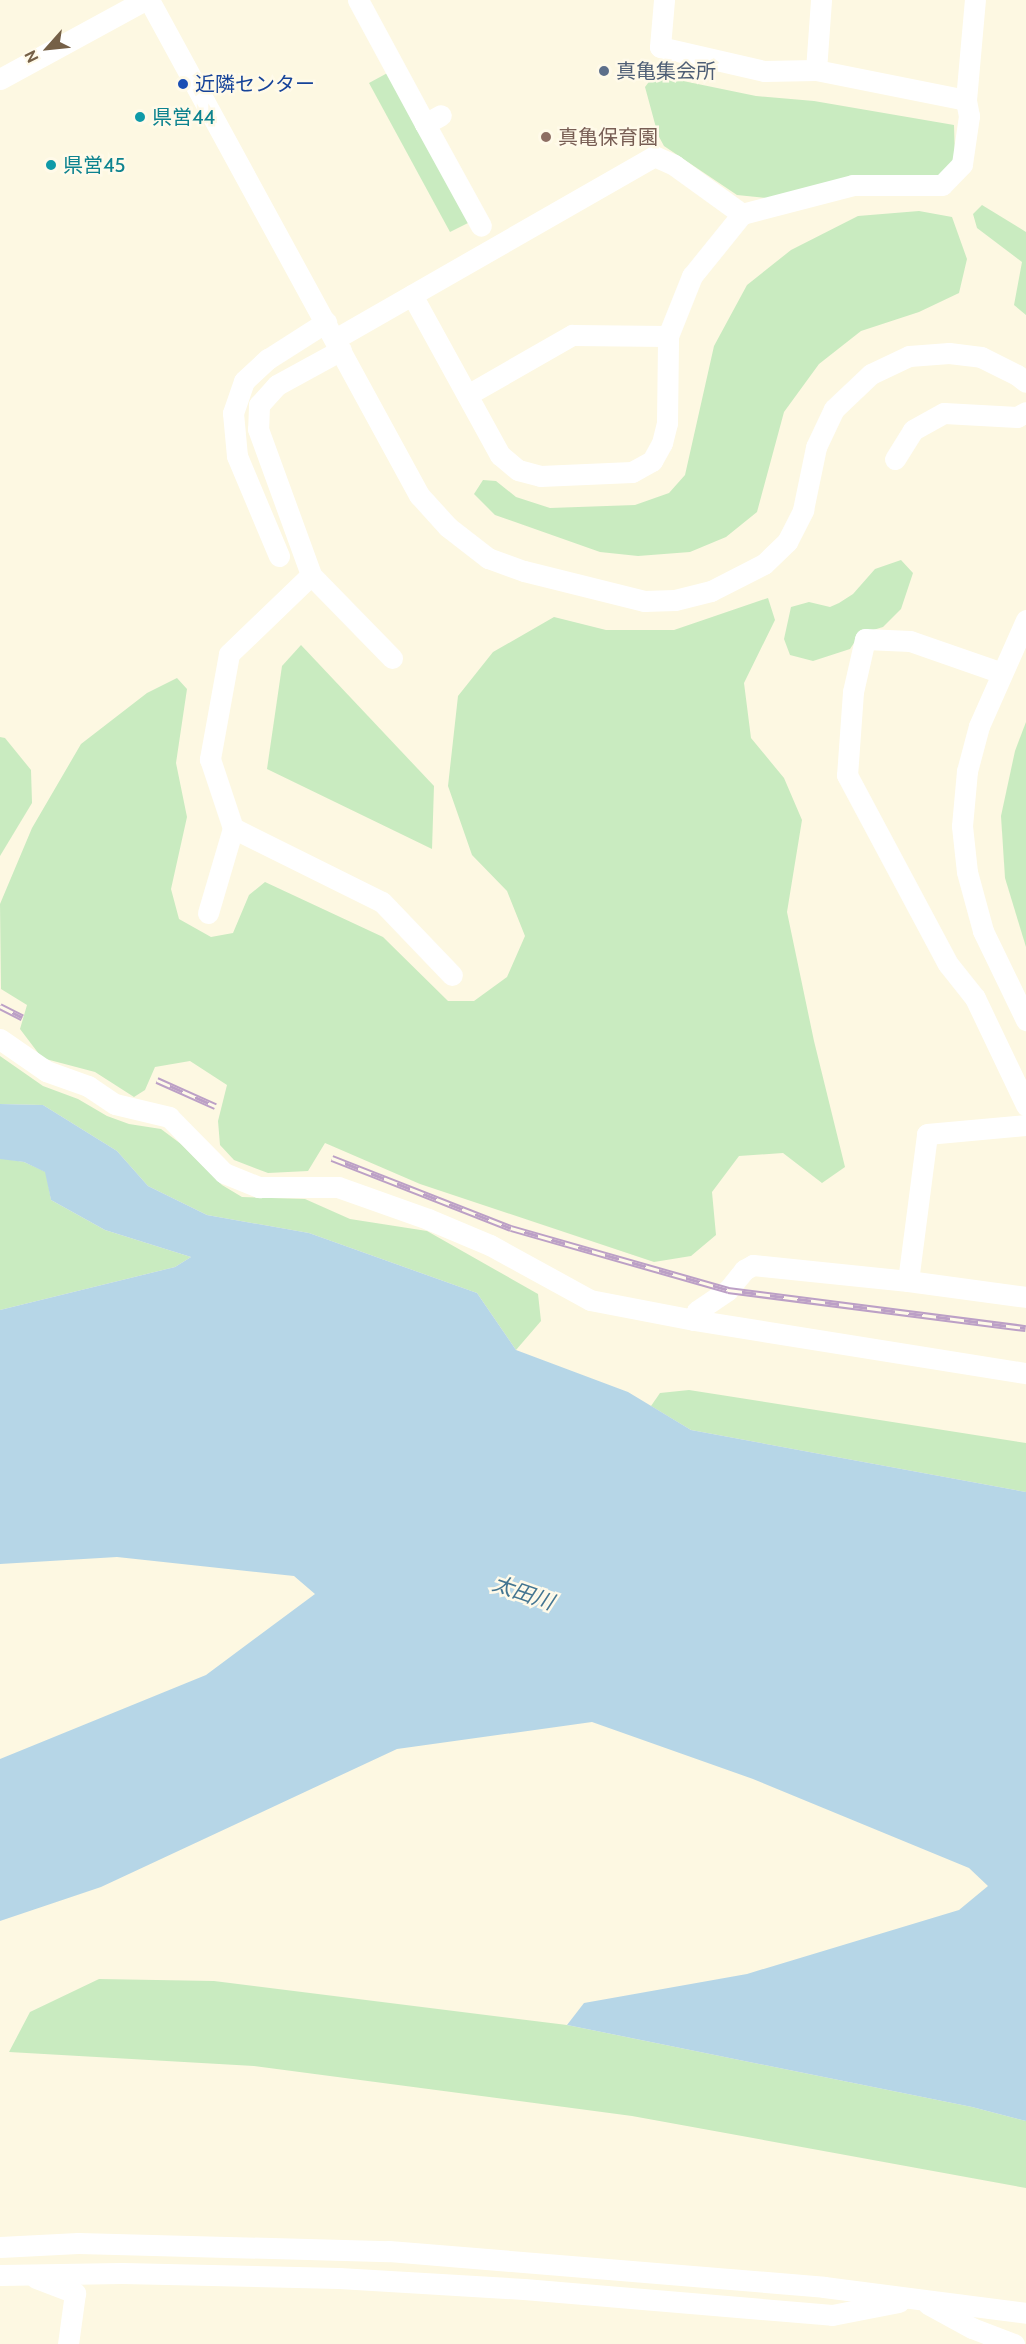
<!DOCTYPE html>
<meta charset="utf-8">
<style>
body{margin:0}
#map{position:relative;width:1026px;height:2344px;overflow:hidden;background:#fdf8e2;font-family:Cabin,"Noto Sans JP",sans-serif}
div>[style]{position:absolute}
.green>*{inset:0;background:#c9ebc0}
.water>*{inset:0;background:#b6d6e7}
.minor>*{height:21px;margin:-10.5px;padding:0 10.5px;transform-origin:10.5px;border-radius:10.5px;background:#fff}
.rail>*{height:7px;margin-top:-3.5px;transform-origin:0;background:repeating-linear-gradient(90deg,#fffae9 0 14px,#bca0c6 0 28px);box-sizing:border-box;border-block:2px solid #bca0c6}
.dots>*{width:16px;height:16px;translate:-50% -50%;box-sizing:border-box;border:3px solid #fffae9;border-radius:50%}
span{translate:-50% -50%;white-space:nowrap;text-align:center;line-height:1.15;-webkit-text-stroke:5px #fffae9;paint-order:stroke}
.service-label{font-size:20px;color:#4e5e75}
.left{translate:0 -50%;text-align:left}
.transit-label{font-size:20px;color:#164399}
.culture-label{font-size:20px;color:#0d838f}
.education-label{font-size:20px;color:#785e54}
.water-label{font-size:21px;color:#437591;font-style:italic}
.north{position:absolute;left:18px;top:18px;width:60px;height:60px;-webkit-text-stroke:4px #fffae9;paint-order:stroke;rotate:243deg;font-size:16px;font-weight:700;line-height:24px;text-align:center;color:#756047}
.north::after{content:'';display:block;margin:auto;width:21px;height:27px;background:#756047;clip-path:polygon(50% 0,100% 100%,50% 72%,0 100%)}
</style>
<div id="map">
<div class="green">
<div style="clip-path:polygon(404px 64px,474px 220px,450px 232px,369px 83px)"></div>
<div style="clip-path:polygon(654px 75px,756px 96px,814px 101px,954px 125px,955px 160px,939px 177px,776px 199px,737px 195px,664px 146px,658px 135px,645px 87px)"></div>
<div style="clip-path:polygon(982px 205px,1026px 232px,1026px 315px,1014px 305px,1022px 262px,977px 228px,973px 214px)"></div>
<div style="clip-path:polygon(919px 211px,952px 217px,967px 259px,959px 293px,919px 312px,861px 331px,819px 364px,784px 412px,757px 512px,726px 537px,690px 552px,638px 556px,600px 552px,495px 515px,474px 494px,483px 480px,496px 481px,516px 497px,550px 508px,635px 505px,669px 493px,685px 475px,714px 346px,747px 285px,791px 250px,858px 216px)"></div>
<div style="clip-path:polygon(901px 560px,913px 573px,901px 609px,883px 627px,860px 634px,850px 649px,813px 661px,790px 655px,784px 639px,791px 607px,809px 602px,830px 607px,839px 603px,853px 594px,875px 569px)"></div>
<div style="clip-path:polygon(768px 598px,775px 620px,744px 683px,751px 738px,784px 778px,802px 820px,787px 912px,814px 1041px,845px 1167px,822px 1183px,783px 1153px,739px 1156px,712px 1192px,716px 1235px,691px 1256px,654px 1262px,420px 1184px,325px 1143px,308px 1171px,268px 1173px,234px 1160px,220px 1145px,218px 1121px,227px 1085px,190px 1061px,155px 1067px,145px 1090px,134px 1097px,95px 1072px,42px 1058px,20px 1029px,27px 1005px,1px 989px,0 904px,32px 828px,81px 744px,147px 693px,177px 678px,187px 689px,176px 763px,187px 817px,171px 889px,179px 919px,211px 937px,233px 933px,249px 895px,265px 882px,383px 937px,448px 1001px,474px 1001px,507px 977px,525px 936px,507px 891px,472px 855px,448px 786px,458px 696px,493px 652px,554px 617px,606px 630px,674px 630px)"></div>
<div style="clip-path:polygon(301px 645px,434px 786px,432px 849px,267px 769px,282px 666px)"></div>
<div style="clip-path:polygon(1026px 722px,1026px 947px,1005px 878px,1001px 816px,1015px 751px)"></div>
<div style="clip-path:polygon(0 737px,5px 738px,31px 770px,32px 803px,0 856px)"></div>
<div style="clip-path:polygon(0 1056px,43px 1086px,78px 1099px,107px 1116px,129px 1124px,161px 1129px,181px 1144px,222px 1185px,242px 1197px,305px 1199px,350px 1219px,427px 1231px,538px 1294px,541px 1321px,516px 1350px,477px 1293px,309px 1233px,207px 1215px,148px 1186px,117px 1151px,43px 1105px,0 1104px)"></div>
<div style="clip-path:polygon(0 1158px,24px 1162px,46px 1172px,51px 1200px,105px 1230px,191px 1257px,175px 1267px,0 1310px)"></div>
<div style="clip-path:polygon(689px 1390px,1026px 1443px,1026px 1492px,691px 1430px,651px 1406px,660px 1393px)"></div>
<div style="clip-path:polygon(99px 1979px,214px 1981px,567px 2025px,972px 2107px,1026px 2121px,1026px 2188px,632px 2116px,254px 2066px,9px 2052px,30px 2012px)"></div>
</div>
<div class="water">
<div style="clip-path:polygon(0 1104px,43px 1105px,117px 1151px,148px 1186px,207px 1215px,309px 1233px,477px 1293px,516px 1350px,628px 1392px,691px 1430px,1026px 1492px,1026px 2121px,972px 2107px,567px 2025px,584px 2003px,747px 1974px,959px 1910px,988px 1886px,969px 1868px,753px 1779px,592px 1722px,397px 1749px,101px 1887px,0 1921px,0 1759px,206px 1675px,315px 1594px,294px 1576px,117px 1557px,0 1564px,0 1310px,175px 1267px,191px 1257px,105px 1230px,51px 1200px,45px 1172px,24px 1162px,0 1159px)"></div>
</div>
<div class="minor">
<div style="left:149px;top:0;width:564px;rotate:61.39deg"></div>
<div style="left:419px;top:495px;width:43px;rotate:47.8deg"></div>
<div style="left:448px;top:527px;width:51px;rotate:37.8deg"></div>
<div style="left:488px;top:558px;width:38px;rotate:20deg"></div>
<div style="left:524px;top:571px;width:124px;rotate:14deg"></div>
<div style="left:644px;top:601px;width:31px;rotate:-2deg"></div>
<div style="left:675px;top:600px;width:37px;rotate:-14deg"></div>
<div style="left:711px;top:591px;width:59px;rotate:-27deg"></div>
<div style="left:764px;top:564px;width:32px;rotate:-44deg"></div>
<div style="left:787px;top:542px;width:36px;rotate:-63deg"></div>
<div style="left:803px;top:510px;width:64px;rotate:-78.3deg"></div>
<div style="left:816px;top:447px;width:42px;rotate:-64.7deg"></div>
<div style="left:834px;top:409px;width:51px;rotate:-43.4deg"></div>
<div style="left:871px;top:374px;width:42px;rotate:-25.3deg"></div>
<div style="left:909px;top:356px;width:40px;rotate:-4.3deg"></div>
<div style="left:949px;top:353px;width:32px;rotate:7deg"></div>
<div style="left:981px;top:357px;width:40px;rotate:26.6deg"></div>
<div style="left:1017px;top:375px;width:11px;rotate:38deg"></div>
<div style="left:358px;top:0;width:141px;rotate:61.6deg"></div>
<div style="left:425px;top:124px;width:18px;rotate:-29deg"></div>
<div style="left:664px;top:0;width:47px;rotate:94.9deg"></div>
<div style="left:660px;top:47px;width:107px;rotate:13deg"></div>
<div style="left:764px;top:71px;width:52px;rotate:-1.1deg"></div>
<div style="left:816px;top:70px;width:153px;rotate:11.3deg"></div>
<div style="left:816px;top:70px;width:70px;rotate:-85.9deg"></div>
<div style="left:0;top:79px;width:165px;rotate:-28.6deg"></div>
<div style="left:425px;top:124px;width:116px;rotate:61.2deg"></div>
<div style="left:412px;top:295px;width:183px;rotate:61.2deg"></div>
<div style="left:500px;top:455px;width:23px;rotate:40deg"></div>
<div style="left:518px;top:470px;width:23px;rotate:15deg"></div>
<div style="left:540px;top:476px;width:92px;rotate:-2.5deg"></div>
<div style="left:632px;top:472px;width:23px;rotate:-29deg"></div>
<div style="left:652px;top:461px;width:21px;rotate:-61deg"></div>
<div style="left:662px;top:443px;width:21px;rotate:-76deg"></div>
<div style="left:667px;top:423px;width:87px;rotate:-89.3deg"></div>
<div style="left:668px;top:336px;width:65px;rotate:-68.2deg"></div>
<div style="left:692px;top:276px;width:80px;rotate:-51.1deg"></div>
<div style="left:335px;top:339px;width:368px;rotate:-29.8deg"></div>
<div style="left:654px;top:156px;width:22px;rotate:24deg"></div>
<div style="left:674px;top:165px;width:84px;rotate:35.8deg"></div>
<div style="left:742px;top:214px;width:115px;rotate:-14.6deg"></div>
<div style="left:853px;top:185px;width:89px"></div>
<div style="left:942px;top:185px;width:29px;rotate:-46deg"></div>
<div style="left:962px;top:164px;width:49px;rotate:-81.7deg"></div>
<div style="left:969px;top:116px;width:16px;rotate:-101deg"></div>
<div style="left:966px;top:100px;width:100px;rotate:-84.9deg"></div>
<div style="left:341px;top:350px;width:73px;rotate:151.3deg"></div>
<div style="left:277px;top:385px;width:27px;rotate:132deg"></div>
<div style="left:259px;top:405px;width:24px;rotate:92deg"></div>
<div style="left:258px;top:429px;width:155px;rotate:70deg"></div>
<div style="left:311px;top:575px;width:116px;rotate:45.7deg"></div>
<div style="left:469px;top:394px;width:119px;rotate:-29.8deg"></div>
<div style="left:572px;top:335px;width:96px;rotate:0.6deg"></div>
<div style="left:895px;top:459px;width:34px;rotate:-58deg"></div>
<div style="left:913px;top:430px;width:35px;rotate:-29deg"></div>
<div style="left:944px;top:413px;width:73px;rotate:3.1deg"></div>
<div style="left:1017px;top:417px;width:10px;rotate:-29deg"></div>
<div style="left:279px;top:556px;width:108px;rotate:-112.8deg"></div>
<div style="left:237px;top:456px;width:43px;rotate:-95.3deg"></div>
<div style="left:233px;top:413px;width:34px;rotate:-71deg"></div>
<div style="left:244px;top:381px;width:33px;rotate:-43deg"></div>
<div style="left:268px;top:359px;width:69px;rotate:-32.5deg"></div>
<div style="left:311px;top:575px;width:114px;rotate:136.1deg"></div>
<div style="left:229px;top:654px;width:107px;rotate:100.3deg"></div>
<div style="left:210px;top:759px;width:73px;rotate:71.6deg"></div>
<div style="left:233px;top:828px;width:166px;rotate:26.4deg"></div>
<div style="left:382px;top:902px;width:101px;rotate:46.2deg"></div>
<div style="left:1026px;top:620px;width:116px;rotate:113.9deg"></div>
<div style="left:979px;top:726px;width:47px;rotate:104.9deg"></div>
<div style="left:967px;top:771px;width:55px;rotate:95.2deg"></div>
<div style="left:962px;top:826px;width:46px;rotate:83.8deg"></div>
<div style="left:967px;top:872px;width:61px;rotate:74.8deg"></div>
<div style="left:983px;top:931px;width:99px;rotate:64.2deg"></div>
<div style="left:1002px;top:673px;width:97px;rotate:-160.8deg"></div>
<div style="left:910px;top:641px;width:45px;rotate:-177.5deg"></div>
<div style="left:865px;top:639px;width:54px;rotate:102.8deg"></div>
<div style="left:853px;top:692px;width:83px;rotate:94.1deg"></div>
<div style="left:847px;top:775px;width:214px;rotate:61.9deg"></div>
<div style="left:948px;top:964px;width:43px;rotate:51.5deg"></div>
<div style="left:975px;top:998px;width:119px;rotate:64.5deg"></div>
<div style="left:208px;top:913px;width:89px;rotate:-73.6deg"></div>
<div style="left:0;top:1039px;width:56px;rotate:34.8deg"></div>
<div style="left:46px;top:1071px;width:45px;rotate:19.7deg"></div>
<div style="left:88px;top:1086px;width:32px;rotate:34deg"></div>
<div style="left:115px;top:1104px;width:56px;rotate:13.5deg"></div>
<div style="left:169px;top:1117px;width:78px;rotate:45.5deg"></div>
<div style="left:224px;top:1173px;width:38px;rotate:22deg"></div>
<div style="left:259px;top:1187px;width:79px"></div>
<div style="left:338px;top:1187px;width:96px;rotate:19.6deg"></div>
<div style="left:428px;top:1219px;width:67px;rotate:22.8deg"></div>
<div style="left:490px;top:1245px;width:114px;rotate:28.8deg"></div>
<div style="left:590px;top:1300px;width:106px;rotate:10.9deg"></div>
<div style="left:694px;top:1320px;width:336px;rotate:9.1deg"></div>
<div style="left:908px;top:1281px;width:148px;rotate:-82.6deg"></div>
<div style="left:927px;top:1134px;width:99px;rotate:-5.2deg"></div>
<div style="left:694px;top:1320px;width:9px;rotate:-72deg"></div>
<div style="left:697px;top:1311px;width:37px;rotate:-34deg"></div>
<div style="left:728px;top:1290px;width:26px;rotate:-51deg"></div>
<div style="left:744px;top:1270px;width:10px;rotate:-29deg"></div>
<div style="left:753px;top:1265px;width:156px;rotate:5.9deg"></div>
<div style="left:908px;top:1281px;width:119px;rotate:7.7deg"></div>
<div style="left:0;top:2247px;width:78px;rotate:-2.9deg"></div>
<div style="left:78px;top:2243px;width:311px;rotate:1.5deg"></div>
<div style="left:389px;top:2251px;width:436px;rotate:4.7deg"></div>
<div style="left:824px;top:2287px;width:204px;rotate:7.3deg"></div>
<div style="left:0;top:2275px;width:122px;rotate:-0.9deg"></div>
<div style="left:122px;top:2273px;width:217px;rotate:1.3deg"></div>
<div style="left:339px;top:2278px;width:185px;rotate:3.4deg"></div>
<div style="left:524px;top:2289px;width:309px;rotate:4.8deg"></div>
<div style="left:832px;top:2315px;width:68px;rotate:-11deg"></div>
<div style="left:36px;top:2278px;width:42px;rotate:21deg"></div>
<div style="left:75px;top:2293px;width:51px;rotate:97.8deg"></div>
<div style="left:928px;top:2304px;width:50px;rotate:28.6deg"></div>
<div style="left:972px;top:2328px;width:45px;rotate:20.9deg"></div>
</div>
<div class="rail">
<div style="left:0;top:1006px;width:25px;rotate:27deg"></div>
<div style="left:157px;top:1080px;width:64px;rotate:24.1deg"></div>
<div style="left:332px;top:1158px;width:192px;rotate:21.4deg"></div>
<div style="left:511px;top:1228px;width:226px;rotate:15.9deg"></div>
<div style="left:728px;top:1290px;width:300px;rotate:7.3deg"></div>
</div>
<div class="dots">
<div style="left:604px;top:71px;background:#5c6f8a"></div>
<div style="left:183px;top:84px;background:#1a4fb4"></div>
<div style="left:140px;top:117px;background:#0f9aa8"></div>
<div style="left:546px;top:137px;background:#8d6e63"></div>
<div style="left:51px;top:165px;background:#0f9aa8"></div>
</div>
<div class="service-label">
<span class="left" style="left:616px;top:71px">真亀集会所</span>
</div>
<div class="transit-label">
<span class="left" style="left:195px;top:84px">近隣センター</span>
</div>
<div class="culture-label">
<span class="left" style="left:152px;top:117px">県営44</span>
<span class="left" style="left:63px;top:165px">県営45</span>
</div>
<div class="education-label">
<span class="left" style="left:558px;top:137px">真亀保育園</span>
</div>
<div class="water-label">
<span style="left:523px;top:1593px;rotate:19deg">太田川</span>
</div>
<div class="north">N</div>
</div>
